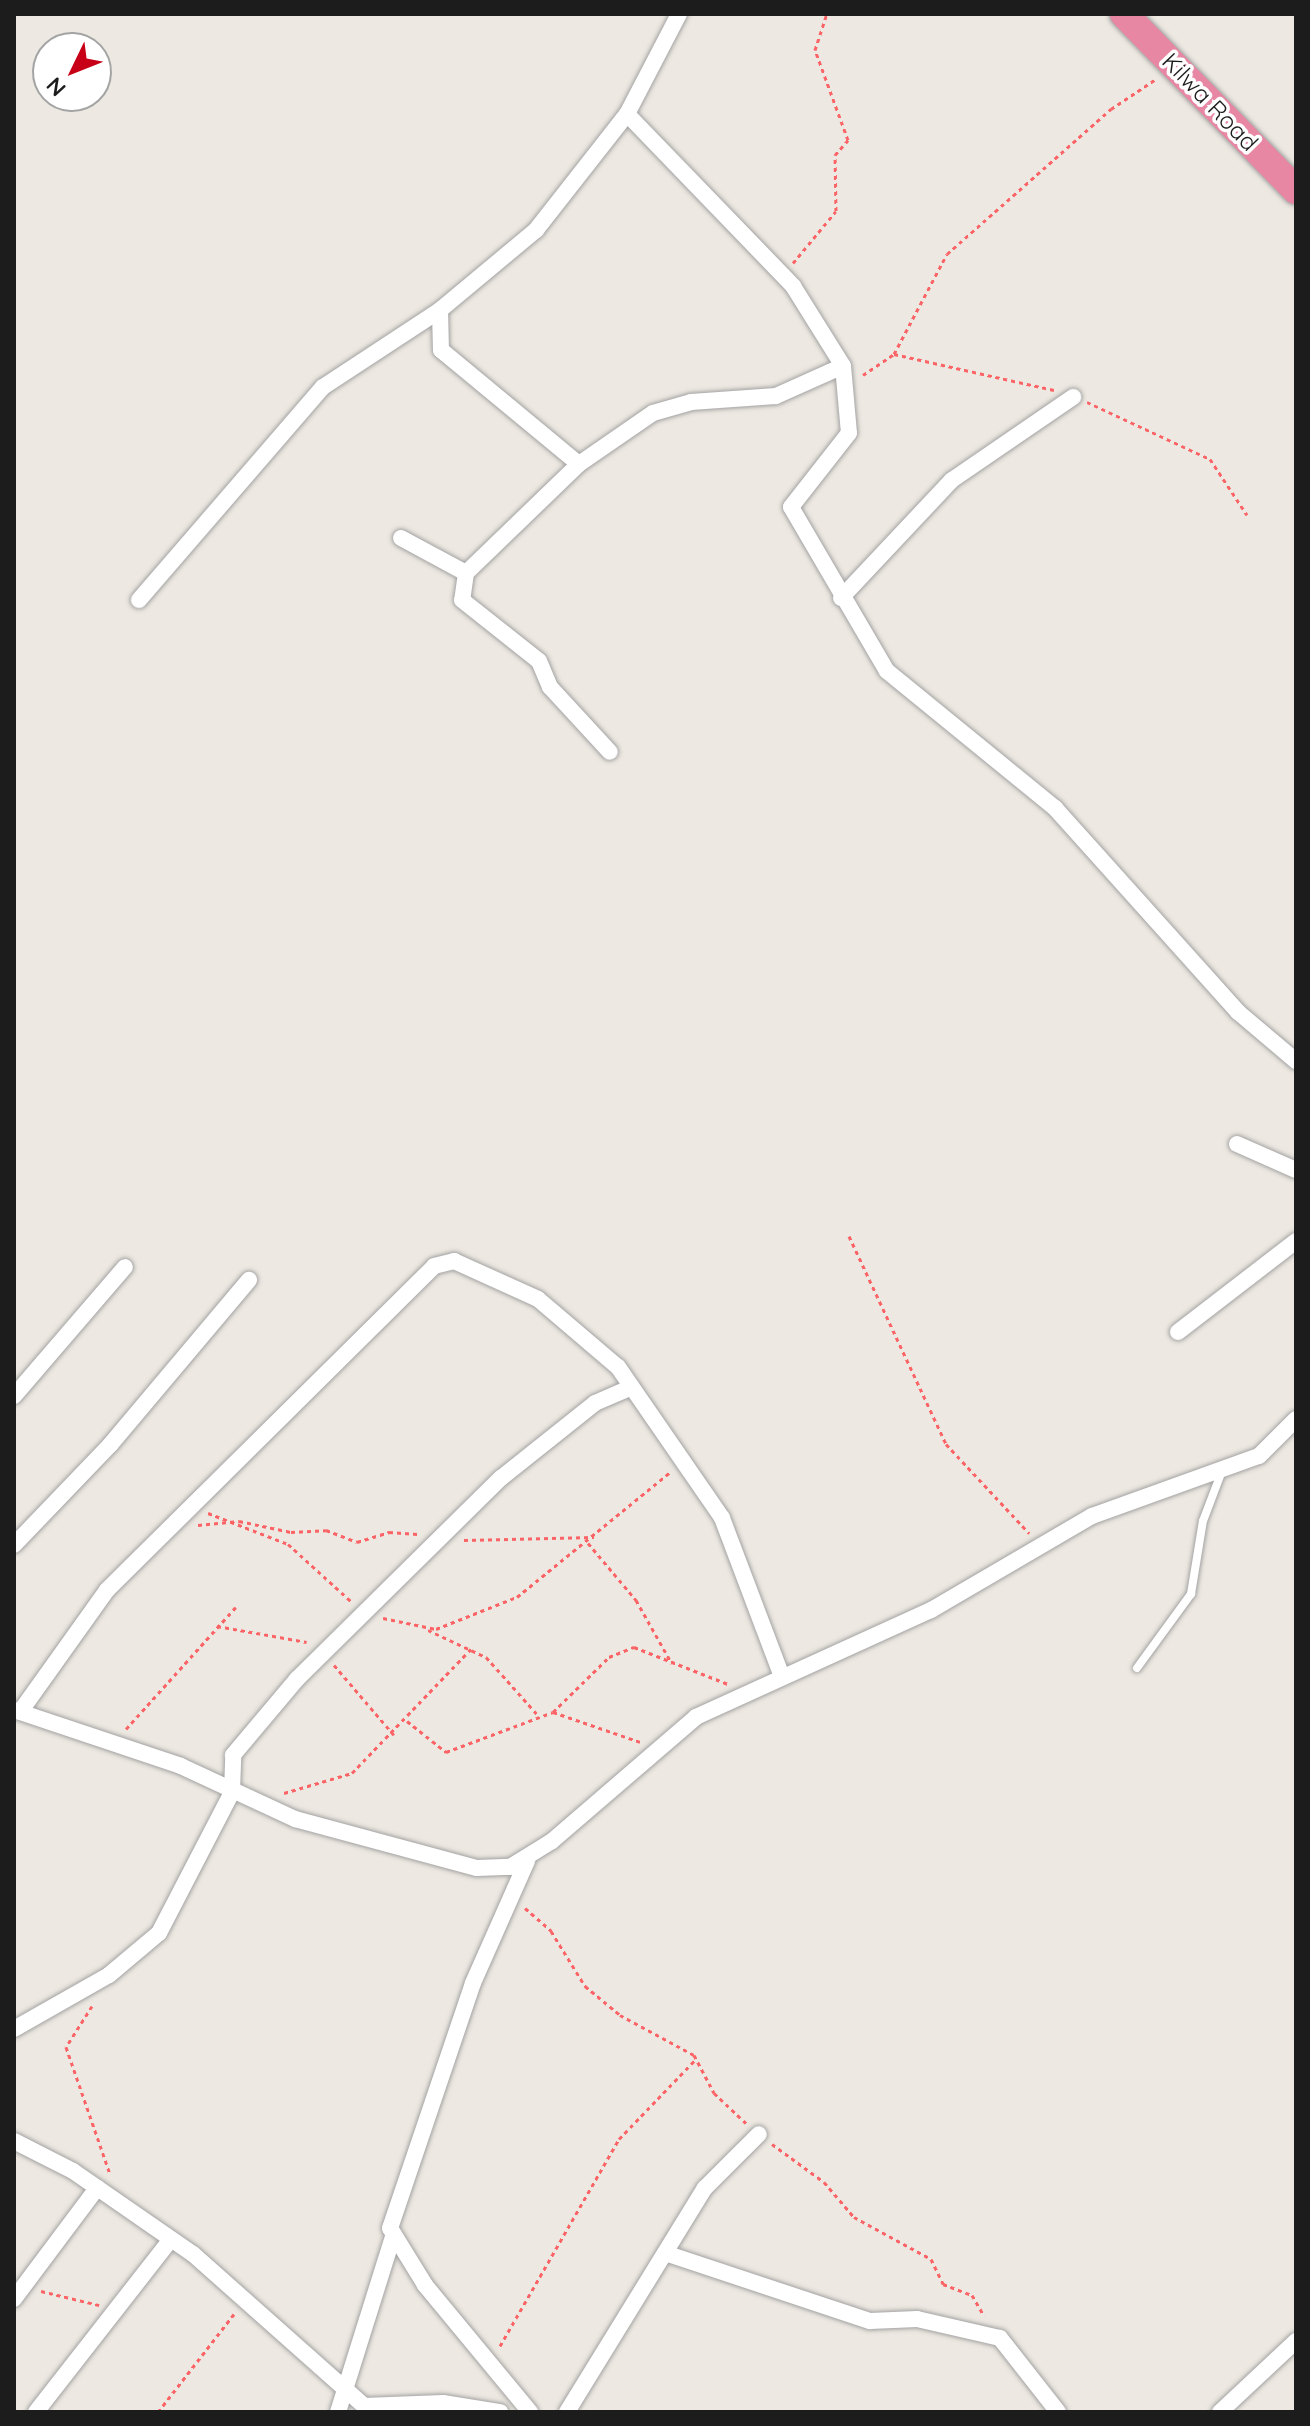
<!DOCTYPE html>
<style>
body{margin:0}
#map{position:relative;width:1310px;height:2426px;overflow:hidden;background:#ede8e1;font-family:Quicksand,sans-serif}
div>[style]{position:absolute}
.path>*{height:3px;margin-top:-1.5px;transform-origin:0;background:repeating-linear-gradient(90deg,#fb6467 0 4px,transparent 0 8px)}
.roads{filter:drop-shadow(0 0 2px #a3a3a3) drop-shadow(0 0 2px #a3a3a3)}
.lane>*{height:8px;margin:-4px;padding:0 4px;transform-origin:4px;border-radius:4px;background:#fff}
.street>*{height:16px;margin:-8px;padding:0 8px;transform-origin:8px;border-radius:8px;background:#fff}
.highway>*{height:28px;margin:-14px;padding:0 14px;transform-origin:14px;border-radius:14px;background:#e787a4}
span{translate:-50% -50%;white-space:nowrap;text-align:center;line-height:1.15;-webkit-text-stroke:7px #fff;paint-order:stroke}
.street-label{font-size:24px;color:#1c1c1c}
.frame{position:absolute;inset:0;border:16px solid #1c1c1c;pointer-events:none}
.north{position:absolute;left:32px;top:32px;width:80px;height:80px;box-sizing:border-box;background:#fff;border:2px solid #a4a4a4;border-radius:50%;rotate:227deg;font-size:22px;font-weight:700;line-height:32px;text-align:center;color:#1c1c1c}
.north::after{content:'';display:block;margin:auto;width:28px;height:36px;background:#c70018;clip-path:polygon(50% 0,100% 100%,50% 72%,0 100%)}
</style>
<div id="map">
<div class="path">
<div style="left:793px;top:263px;width:67px;rotate:-50.4deg"></div>
<div style="left:836px;top:211px;width:56px;rotate:-91deg"></div>
<div style="left:835px;top:155px;width:20px;rotate:-49deg"></div>
<div style="left:848px;top:140px;width:96px;rotate:-110.1deg"></div>
<div style="left:815px;top:50px;width:38px;rotate:-72deg"></div>
<div style="left:894px;top:354px;width:164px;rotate:12.7deg"></div>
<div style="left:863px;top:375px;width:37px;rotate:-34deg"></div>
<div style="left:894px;top:354px;width:113px;rotate:-62.1deg"></div>
<div style="left:947px;top:254px;width:219px;rotate:-41.5deg"></div>
<div style="left:1111px;top:109px;width:54px;rotate:-33.7deg"></div>
<div style="left:1087px;top:402px;width:136px;rotate:24.9deg"></div>
<div style="left:1210px;top:459px;width:67px;rotate:56.5deg"></div>
<div style="left:849px;top:1236px;width:230px;rotate:65deg"></div>
<div style="left:946px;top:1444px;width:122px;rotate:47deg"></div>
<div style="left:208px;top:1513px;width:86px;rotate:21.2deg"></div>
<div style="left:288px;top:1544px;width:86px;rotate:42.2deg"></div>
<div style="left:198px;top:1525px;width:41px;rotate:-5.6deg"></div>
<div style="left:239px;top:1521px;width:53px;rotate:11.9deg"></div>
<div style="left:291px;top:1532px;width:35px;rotate:-3deg"></div>
<div style="left:326px;top:1530px;width:33px;rotate:21deg"></div>
<div style="left:357px;top:1542px;width:34px;rotate:-17deg"></div>
<div style="left:389px;top:1532px;width:32px;rotate:4deg"></div>
<div style="left:464px;top:1540px;width:130px;rotate:-1.3deg"></div>
<div style="left:588px;top:1543px;width:75px;rotate:49.9deg"></div>
<div style="left:636px;top:1600px;width:73px;rotate:60.6deg"></div>
<div style="left:383px;top:1618px;width:54px;rotate:11.7deg"></div>
<div style="left:436px;top:1629px;width:87px;rotate:-21.6deg"></div>
<div style="left:517px;top:1597px;width:198px;rotate:-39.2deg"></div>
<div style="left:217px;top:1626px;width:91px;rotate:10.1deg"></div>
<div style="left:428px;top:1630px;width:64px;rotate:25deg"></div>
<div style="left:486px;top:1657px;width:76px;rotate:48.2deg"></div>
<div style="left:334px;top:1665px;width:92px;rotate:49.4deg"></div>
<div style="left:553px;top:1712px;width:78px;rotate:-44.5deg"></div>
<div style="left:609px;top:1657px;width:27px;rotate:-22deg"></div>
<div style="left:634px;top:1647px;width:101px;rotate:21.5deg"></div>
<div style="left:407px;top:1721px;width:50px;rotate:38.5deg"></div>
<div style="left:446px;top:1752px;width:114px;rotate:-20.5deg"></div>
<div style="left:553px;top:1712px;width:92px;rotate:19deg"></div>
<div style="left:126px;top:1729px;width:164px;rotate:-48deg"></div>
<div style="left:284px;top:1793px;width:71px;rotate:-16.4deg"></div>
<div style="left:352px;top:1773px;width:173px;rotate:-46.2deg"></div>
<div style="left:525px;top:1908px;width:35px;rotate:41deg"></div>
<div style="left:551px;top:1931px;width:65px;rotate:58.3deg"></div>
<div style="left:585px;top:1986px;width:45px;rotate:39.6deg"></div>
<div style="left:620px;top:2015px;width:84px;rotate:28.4deg"></div>
<div style="left:694px;top:2055px;width:43px;rotate:62.2deg"></div>
<div style="left:714px;top:2093px;width:45px;rotate:43.2deg"></div>
<div style="left:92px;top:2006px;width:49px;rotate:122.4deg"></div>
<div style="left:66px;top:2047px;width:134px;rotate:70.9deg"></div>
<div style="left:772px;top:2144px;width:64px;rotate:36.2deg"></div>
<div style="left:824px;top:2182px;width:46px;rotate:49.4deg"></div>
<div style="left:854px;top:2217px;width:88px;rotate:28.6deg"></div>
<div style="left:931px;top:2259px;width:28px;rotate:64deg"></div>
<div style="left:943px;top:2284px;width:31px;rotate:21deg"></div>
<div style="left:972px;top:2295px;width:24px;rotate:60deg"></div>
<div style="left:41px;top:2291px;width:60px;rotate:13.6deg"></div>
<div style="left:500px;top:2346px;width:239px;rotate:-60.1deg"></div>
<div style="left:619px;top:2139px;width:111px;rotate:-46.1deg"></div>
<div style="left:158px;top:2412px;width:124px;rotate:-52.2deg"></div>
</div>
<div class="roads">
<div class="lane">
<div style="left:1137px;top:1668px;width:92px;rotate:-53.9deg"></div>
<div style="left:1191px;top:1594px;width:74px;rotate:-80.7deg"></div>
<div style="left:1203px;top:1521px;width:53px;rotate:-69.2deg"></div>
</div>
<div class="street">
<div style="left:627px;top:114px;width:239px;rotate:46deg"></div>
<div style="left:793px;top:286px;width:94px;rotate:58deg"></div>
<div style="left:843px;top:366px;width:67px;rotate:84.9deg"></div>
<div style="left:849px;top:433px;width:94px;rotate:128.1deg"></div>
<div style="left:791px;top:507px;width:190px;rotate:59.7deg"></div>
<div style="left:887px;top:671px;width:217px;rotate:39.2deg"></div>
<div style="left:1055px;top:808px;width:274px;rotate:48.1deg"></div>
<div style="left:1238px;top:1012px;width:76px;rotate:40.2deg"></div>
<div style="left:440px;top:310px;width:40px;rotate:88.6deg"></div>
<div style="left:441px;top:350px;width:179px;rotate:39.6deg"></div>
<div style="left:401px;top:538px;width:74px;rotate:28.3deg"></div>
<div style="left:466px;top:573px;width:157px;rotate:-44deg"></div>
<div style="left:579px;top:464px;width:90px;rotate:-34.6deg"></div>
<div style="left:653px;top:413px;width:40px;rotate:-16deg"></div>
<div style="left:691px;top:402px;width:85px;rotate:-4deg"></div>
<div style="left:776px;top:396px;width:73px;rotate:-24.1deg"></div>
<div style="left:466px;top:573px;width:27px;rotate:98deg"></div>
<div style="left:462px;top:600px;width:98px;rotate:38.4deg"></div>
<div style="left:539px;top:661px;width:28px;rotate:67deg"></div>
<div style="left:550px;top:687px;width:88px;rotate:47.3deg"></div>
<div style="left:841px;top:598px;width:162px;rotate:-46.8deg"></div>
<div style="left:952px;top:480px;width:147px;rotate:-34.4deg"></div>
<div style="left:139px;top:600px;width:281px;rotate:-49.2deg"></div>
<div style="left:323px;top:387px;width:140px;rotate:-33.3deg"></div>
<div style="left:440px;top:310px;width:125px;rotate:-39.8deg"></div>
<div style="left:536px;top:230px;width:147px;rotate:-51.9deg"></div>
<div style="left:627px;top:114px;width:113px;rotate:-62.5deg"></div>
<div style="left:1237px;top:1144px;width:64px;rotate:23.8deg"></div>
<div style="left:1178px;top:1332px;width:149px;rotate:-37.6deg"></div>
<div style="left:14px;top:1396px;width:170px;rotate:-49.3deg"></div>
<div style="left:14px;top:1545px;width:139px;rotate:-46.2deg"></div>
<div style="left:110px;top:1445px;width:216px;rotate:-49.9deg"></div>
<div style="left:14px;top:1710px;width:176px;rotate:18.5deg"></div>
<div style="left:181px;top:1766px;width:126px;rotate:24.9deg"></div>
<div style="left:295px;top:1819px;width:188px;rotate:15.1deg"></div>
<div style="left:477px;top:1868px;width:33px;rotate:-2deg"></div>
<div style="left:510px;top:1867px;width:49px;rotate:-31.8deg"></div>
<div style="left:552px;top:1841px;width:190px;rotate:-40.7deg"></div>
<div style="left:696px;top:1717px;width:258px;rotate:-24.5deg"></div>
<div style="left:931px;top:1610px;width:186px;rotate:-30.3deg"></div>
<div style="left:1092px;top:1516px;width:177px;rotate:-19.8deg"></div>
<div style="left:1259px;top:1456px;width:52px;rotate:-45deg"></div>
<div style="left:20px;top:1712px;width:150px;rotate:-54.5deg"></div>
<div style="left:107px;top:1590px;width:460px;rotate:-44.7deg"></div>
<div style="left:434px;top:1266px;width:21px;rotate:-14deg"></div>
<div style="left:454px;top:1261px;width:92px;rotate:24.3deg"></div>
<div style="left:538px;top:1299px;width:105px;rotate:40.4deg"></div>
<div style="left:618px;top:1367px;width:183px;rotate:55.4deg"></div>
<div style="left:722px;top:1518px;width:167px;rotate:69.3deg"></div>
<div style="left:527px;top:1861px;width:133px;rotate:113.9deg"></div>
<div style="left:473px;top:1983px;width:259px;rotate:108.7deg"></div>
<div style="left:390px;top:2228px;width:67px;rotate:58.4deg"></div>
<div style="left:425px;top:2285px;width:165px;rotate:50.4deg"></div>
<div style="left:14px;top:2029px;width:109px;rotate:-29.6deg"></div>
<div style="left:109px;top:1975px;width:65px;rotate:-40deg"></div>
<div style="left:159px;top:1933px;width:159px;rotate:-62.6deg"></div>
<div style="left:232px;top:1792px;width:37px;rotate:-88deg"></div>
<div style="left:233px;top:1755px;width:99px;rotate:-49.9deg"></div>
<div style="left:297px;top:1679px;width:286px;rotate:-44.6deg"></div>
<div style="left:501px;top:1478px;width:120px;rotate:-38.6deg"></div>
<div style="left:595px;top:1403px;width:40px;rotate:-23.4deg"></div>
<div style="left:14px;top:2141px;width:66px;rotate:27deg"></div>
<div style="left:73px;top:2171px;width:146px;rotate:34.7deg"></div>
<div style="left:193px;top:2254px;width:229px;rotate:41.6deg"></div>
<div style="left:364px;top:2406px;width:79px;rotate:-2.2deg"></div>
<div style="left:443px;top:2403px;width:58px;rotate:9deg"></div>
<div style="left:665px;top:2253px;width:216px;rotate:18.4deg"></div>
<div style="left:870px;top:2321px;width:47px;rotate:-2.4deg"></div>
<div style="left:917px;top:2319px;width:85px;rotate:12.9deg"></div>
<div style="left:1000px;top:2338px;width:94px;rotate:51.9deg"></div>
<div style="left:14px;top:2299px;width:139px;rotate:-53.2deg"></div>
<div style="left:36px;top:2412px;width:219px;rotate:-52deg"></div>
<div style="left:338px;top:2412px;width:184px;rotate:-72.6deg"></div>
<div style="left:567px;top:2412px;width:263px;rotate:-58.4deg"></div>
<div style="left:705px;top:2188px;width:76px;rotate:-45deg"></div>
<div style="left:1220px;top:2412px;width:104px;rotate:-43.1deg"></div>
</div>
<div class="highway">
<div style="left:1124px;top:14px;width:246px;rotate:45.7deg"></div>
</div>
</div>
<div class="street-label">
<span style="left:1210px;top:102px;rotate:46deg">Kilwa Road</span>
</div>
<div class="frame"></div>
<div class="north">N</div>
</div>
